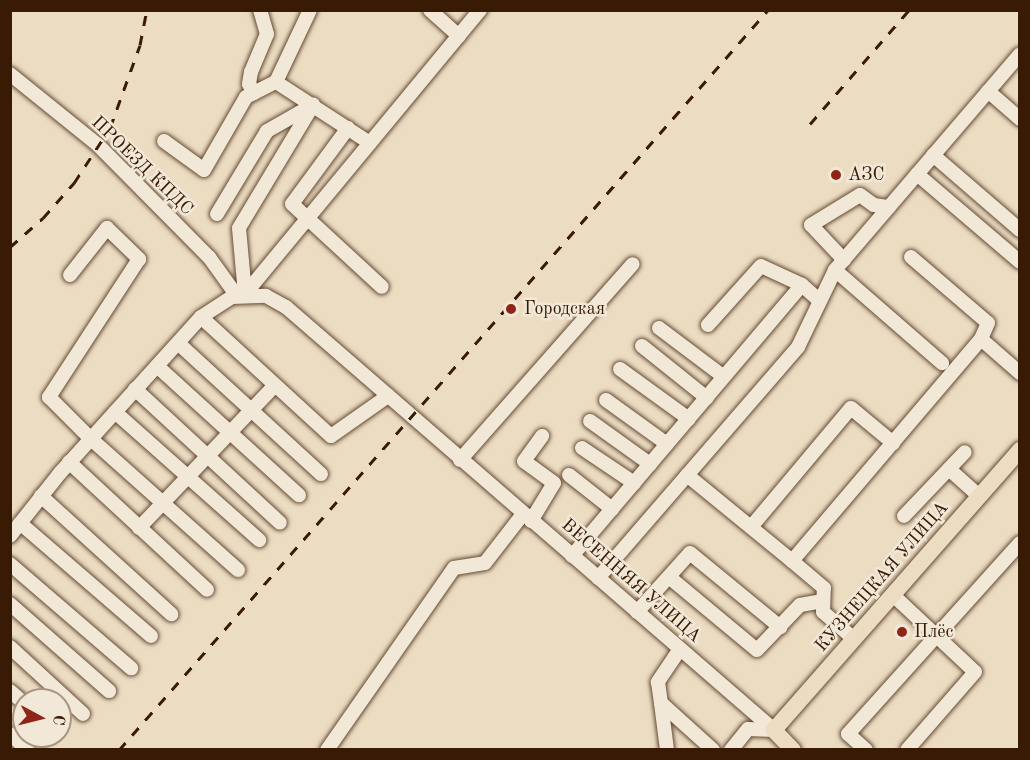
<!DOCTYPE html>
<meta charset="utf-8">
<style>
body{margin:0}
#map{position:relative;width:1030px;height:760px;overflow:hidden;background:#ebdcc2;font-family:"Old Standard TT",serif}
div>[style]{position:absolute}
.roads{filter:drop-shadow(0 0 2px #654a34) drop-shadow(0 0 2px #654a34)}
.minor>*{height:14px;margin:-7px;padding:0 7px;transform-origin:7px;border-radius:7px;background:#f2e8d7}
.major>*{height:16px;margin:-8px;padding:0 8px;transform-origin:8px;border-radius:8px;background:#ebdcc2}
.rail>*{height:3px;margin-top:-1.5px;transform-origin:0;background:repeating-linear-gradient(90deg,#381a05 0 10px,transparent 0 20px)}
.dots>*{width:16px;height:16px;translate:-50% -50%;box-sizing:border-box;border:3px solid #f2e8d7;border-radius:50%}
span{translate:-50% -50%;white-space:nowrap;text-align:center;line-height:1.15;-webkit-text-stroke:5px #f2e8d7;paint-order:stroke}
.street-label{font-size:18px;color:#381a05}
.poi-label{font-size:18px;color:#381a05}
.left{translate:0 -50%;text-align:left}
.frame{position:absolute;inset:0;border:12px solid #381a05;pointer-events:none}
.north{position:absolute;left:12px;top:688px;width:60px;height:60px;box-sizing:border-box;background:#f2e8d7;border:2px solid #a89683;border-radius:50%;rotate:97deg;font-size:16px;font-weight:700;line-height:24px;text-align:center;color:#381a05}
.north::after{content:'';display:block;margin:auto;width:21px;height:27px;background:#8f2418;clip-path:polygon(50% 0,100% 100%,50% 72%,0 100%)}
</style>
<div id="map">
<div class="roads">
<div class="minor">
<div style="left:310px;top:10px;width:80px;rotate:115.3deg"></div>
<div style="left:276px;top:82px;width:112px;rotate:33deg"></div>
<div style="left:430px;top:10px;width:39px;rotate:42deg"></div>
<div style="left:10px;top:74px;width:113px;rotate:38.9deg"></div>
<div style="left:98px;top:145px;width:158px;rotate:45.3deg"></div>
<div style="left:209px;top:257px;width:48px;rotate:54.3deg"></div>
<div style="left:988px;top:91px;width:43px;rotate:41.2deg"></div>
<div style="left:254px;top:93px;width:10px;rotate:-119deg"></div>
<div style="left:249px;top:84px;width:12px;rotate:-81deg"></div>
<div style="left:251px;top:72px;width:41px;rotate:-67.2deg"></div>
<div style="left:267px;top:34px;width:25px;rotate:-106deg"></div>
<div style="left:348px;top:128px;width:94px;rotate:126.4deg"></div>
<div style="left:292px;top:204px;width:122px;rotate:42.7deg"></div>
<div style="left:164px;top:141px;width:49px;rotate:35.9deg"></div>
<div style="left:204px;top:170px;width:84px;rotate:-60.1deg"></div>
<div style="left:246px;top:97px;width:34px;rotate:-27deg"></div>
<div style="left:933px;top:155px;width:115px;rotate:40.8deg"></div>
<div style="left:917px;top:174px;width:135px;rotate:40.5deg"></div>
<div style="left:217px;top:214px;width:97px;rotate:-58.9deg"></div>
<div style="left:267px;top:131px;width:51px;rotate:-29.6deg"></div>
<div style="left:911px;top:257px;width:101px;rotate:40.6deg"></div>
<div style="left:988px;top:323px;width:17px;rotate:114deg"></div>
<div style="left:981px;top:339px;width:52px;rotate:41.1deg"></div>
<div style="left:844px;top:260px;width:48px;rotate:-133.3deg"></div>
<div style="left:811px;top:225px;width:57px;rotate:-31.5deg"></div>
<div style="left:860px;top:195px;width:17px;rotate:36deg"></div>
<div style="left:874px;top:205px;width:15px;rotate:8deg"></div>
<div style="left:835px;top:270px;width:142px;rotate:41deg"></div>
<div style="left:70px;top:275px;width:60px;rotate:-51.8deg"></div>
<div style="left:107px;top:228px;width:45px;rotate:44.1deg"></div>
<div style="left:139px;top:259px;width:165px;rotate:123.1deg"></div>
<div style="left:49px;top:397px;width:59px;rotate:45deg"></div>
<div style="left:91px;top:439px;width:197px;rotate:41.7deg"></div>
<div style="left:245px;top:294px;width:369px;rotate:-50.4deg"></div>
<div style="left:245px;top:294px;width:66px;rotate:-95.2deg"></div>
<div style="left:239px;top:228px;width:144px;rotate:-59deg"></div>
<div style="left:201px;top:317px;width:176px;rotate:42.5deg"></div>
<div style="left:331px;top:436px;width:70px;rotate:-35.1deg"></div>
<div style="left:708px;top:325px;width:79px;rotate:-48.1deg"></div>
<div style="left:761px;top:266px;width:45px;rotate:24.9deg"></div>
<div style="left:802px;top:285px;width:24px;rotate:42deg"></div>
<div style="left:659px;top:328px;width:81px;rotate:37deg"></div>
<div style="left:178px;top:343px;width:194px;rotate:42.5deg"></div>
<div style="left:642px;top:346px;width:83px;rotate:38.7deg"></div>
<div style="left:157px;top:366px;width:192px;rotate:42.3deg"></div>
<div style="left:620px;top:369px;width:85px;rotate:35.9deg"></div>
<div style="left:135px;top:389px;width:197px;rotate:42.7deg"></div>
<div style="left:606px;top:400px;width:75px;rotate:35.8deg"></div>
<div style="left:115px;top:412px;width:193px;rotate:41.6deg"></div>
<div style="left:590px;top:421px;width:74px;rotate:35.6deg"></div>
<div style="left:582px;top:448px;width:63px;rotate:33.9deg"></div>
<div style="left:460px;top:460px;width:261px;rotate:-48.6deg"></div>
<div style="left:69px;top:462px;width:188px;rotate:42.8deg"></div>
<div style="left:949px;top:469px;width:40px;rotate:42deg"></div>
<div style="left:569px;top:475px;width:55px;rotate:38.3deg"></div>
<div style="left:687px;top:475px;width:136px;rotate:39.3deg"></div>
<div style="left:41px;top:496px;width:176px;rotate:42.2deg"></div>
<div style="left:904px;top:516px;width:88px;rotate:-46.4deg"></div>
<div style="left:531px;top:521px;width:44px;rotate:-58.8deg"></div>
<div style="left:554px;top:483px;width:37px;rotate:-144deg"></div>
<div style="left:524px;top:461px;width:31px;rotate:-54deg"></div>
<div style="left:20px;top:523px;width:173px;rotate:40.8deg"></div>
<div style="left:751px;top:527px;width:155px;rotate:-50deg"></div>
<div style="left:851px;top:408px;width:55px;rotate:39.8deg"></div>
<div style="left:139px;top:528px;width:197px;rotate:-46.4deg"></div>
<div style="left:10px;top:536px;width:80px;rotate:-51.6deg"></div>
<div style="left:60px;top:473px;width:210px;rotate:-47.9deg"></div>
<div style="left:201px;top:317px;width:37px;rotate:-33deg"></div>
<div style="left:232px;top:297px;width:34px;rotate:-2deg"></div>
<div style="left:266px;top:296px;width:23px;rotate:29deg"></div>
<div style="left:286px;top:307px;width:646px;rotate:40.92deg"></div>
<div style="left:572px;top:556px;width:355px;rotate:-49.7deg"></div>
<div style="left:10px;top:564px;width:160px;rotate:40.7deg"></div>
<div style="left:669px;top:577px;width:114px;rotate:39.7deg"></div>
<div style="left:757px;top:650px;width:62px;rotate:-46.3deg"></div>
<div style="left:800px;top:605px;width:23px;rotate:-10deg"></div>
<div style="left:598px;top:578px;width:306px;rotate:-49.1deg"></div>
<div style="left:798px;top:347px;width:85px;rotate:-64.3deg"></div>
<div style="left:835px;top:270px;width:284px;rotate:-49.4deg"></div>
<div style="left:893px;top:595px;width:112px;rotate:43.2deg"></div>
<div style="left:975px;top:672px;width:103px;rotate:131.1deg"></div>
<div style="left:10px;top:604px;width:132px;rotate:41.3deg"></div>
<div style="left:637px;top:612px;width:79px;rotate:-48.1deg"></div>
<div style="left:690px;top:553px;width:117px;rotate:39.4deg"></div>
<div style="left:854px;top:639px;width:41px;rotate:-138.9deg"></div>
<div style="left:823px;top:612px;width:24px;rotate:-88deg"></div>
<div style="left:824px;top:588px;width:42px;rotate:-139.8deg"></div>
<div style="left:792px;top:561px;width:292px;rotate:-49.6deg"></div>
<div style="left:10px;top:647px;width:99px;rotate:42.5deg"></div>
<div style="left:680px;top:649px;width:40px;rotate:124deg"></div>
<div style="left:658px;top:682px;width:21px;rotate:82deg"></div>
<div style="left:661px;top:703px;width:70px;rotate:42.1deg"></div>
<div style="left:10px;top:691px;width:18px;rotate:41deg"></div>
<div style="left:661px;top:703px;width:47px;rotate:82.7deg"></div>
<div style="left:10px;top:734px;width:24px;rotate:42deg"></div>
<div style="left:327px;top:750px;width:222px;rotate:-55.1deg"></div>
<div style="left:454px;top:568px;width:31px;rotate:-9deg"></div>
<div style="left:485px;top:563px;width:62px;rotate:-52.2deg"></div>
<div style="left:731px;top:750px;width:27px;rotate:-51deg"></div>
<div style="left:748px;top:729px;width:26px;rotate:2deg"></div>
<div style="left:866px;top:750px;width:24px;rotate:-138deg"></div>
<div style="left:848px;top:734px;width:257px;rotate:-48deg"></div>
</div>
<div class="major">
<div style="left:793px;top:750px;width:28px;rotate:-134deg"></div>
<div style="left:774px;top:730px;width:373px;rotate:-48.7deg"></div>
</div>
</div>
<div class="rail">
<div style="left:810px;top:124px;width:151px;rotate:-49deg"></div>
<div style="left:10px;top:247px;width:44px;rotate:-41.3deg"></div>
<div style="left:43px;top:218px;width:47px;rotate:-48.5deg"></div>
<div style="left:74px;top:183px;width:66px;rotate:-56.8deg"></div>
<div style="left:110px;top:128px;width:88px;rotate:-70.1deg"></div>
<div style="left:140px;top:45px;width:36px;rotate:-79deg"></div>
<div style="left:119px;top:750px;width:984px;rotate:-48.75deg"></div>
</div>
<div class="dots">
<div style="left:836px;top:175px;background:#8f2418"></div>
<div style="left:511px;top:309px;background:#8f2418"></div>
<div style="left:902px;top:632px;background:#8f2418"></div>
</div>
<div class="street-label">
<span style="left:142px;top:166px;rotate:44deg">ПРОЕЗД КПДС</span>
<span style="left:882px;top:577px;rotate:-49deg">КУЗНЕЦКАЯ УЛИЦА</span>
<span style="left:631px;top:581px;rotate:41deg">ВЕСЕННЯЯ УЛИЦА</span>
</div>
<div class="poi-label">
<span class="left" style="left:848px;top:175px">АЗС</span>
<span class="left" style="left:524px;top:309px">Городская</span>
<span class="left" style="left:914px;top:632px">Плёс</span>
</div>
<div class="frame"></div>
<div class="north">С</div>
</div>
